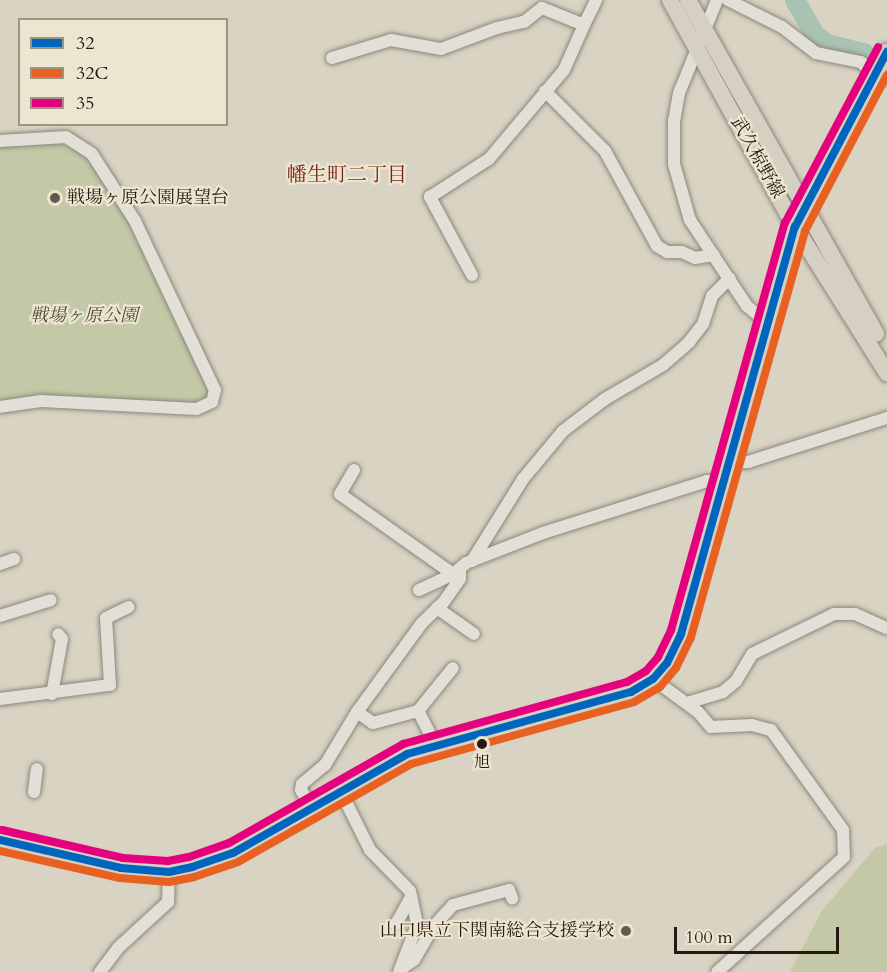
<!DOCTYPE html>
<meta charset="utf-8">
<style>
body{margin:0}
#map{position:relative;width:887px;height:972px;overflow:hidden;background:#d8d3c2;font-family:Cardo,"Noto Serif JP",serif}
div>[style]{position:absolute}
.green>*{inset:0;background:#c3c8a6}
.river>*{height:20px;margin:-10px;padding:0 10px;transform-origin:10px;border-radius:10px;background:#a9c2b2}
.roads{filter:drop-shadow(0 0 2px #8c877d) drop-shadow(0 0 2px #8c877d)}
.minor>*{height:12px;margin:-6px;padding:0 6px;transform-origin:6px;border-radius:6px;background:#e1dfd6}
.major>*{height:16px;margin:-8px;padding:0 8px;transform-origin:8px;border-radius:8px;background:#d5d0c2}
.bus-1>*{height:8px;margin:-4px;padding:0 4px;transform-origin:4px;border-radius:4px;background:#0065bd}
.bus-2>*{height:8px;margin:-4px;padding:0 4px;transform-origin:4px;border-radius:4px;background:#e86121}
.bus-3>*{height:8px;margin:-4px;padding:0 4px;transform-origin:4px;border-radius:4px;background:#e5007d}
.dots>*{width:16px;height:16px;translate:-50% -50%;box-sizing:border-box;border:3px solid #ece6d1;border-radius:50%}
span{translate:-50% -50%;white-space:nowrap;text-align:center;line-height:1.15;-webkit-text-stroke:4.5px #ece6d1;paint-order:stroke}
.bus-label{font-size:16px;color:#271811}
.street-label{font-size:18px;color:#271811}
.poi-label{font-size:18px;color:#271811}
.left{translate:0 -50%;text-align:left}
.right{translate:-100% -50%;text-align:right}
.park-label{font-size:18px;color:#514a37;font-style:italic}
.neighbourhood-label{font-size:20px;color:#7a1f14}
.legend{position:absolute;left:18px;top:18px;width:210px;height:108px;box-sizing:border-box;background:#ece6d1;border:2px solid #9d9484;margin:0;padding:8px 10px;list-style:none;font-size:18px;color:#271811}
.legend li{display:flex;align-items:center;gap:12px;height:30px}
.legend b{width:30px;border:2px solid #9d9484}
.scale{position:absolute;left:674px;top:927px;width:165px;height:27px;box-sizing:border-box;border:3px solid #271811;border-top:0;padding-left:8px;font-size:18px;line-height:21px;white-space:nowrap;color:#271811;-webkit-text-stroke:4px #ece6d1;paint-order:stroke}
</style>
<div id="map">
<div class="green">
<div style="clip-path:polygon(60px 143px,85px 155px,126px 217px,211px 386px,209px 399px,196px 406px,29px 397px,0 402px,0 146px)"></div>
<div style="clip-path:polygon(887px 844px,887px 972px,790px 972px,821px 912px,875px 848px)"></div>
</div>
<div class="river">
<div style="left:795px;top:0;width:40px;rotate:60.3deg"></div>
<div style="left:815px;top:35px;width:15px;rotate:37deg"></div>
<div style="left:827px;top:44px;width:38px;rotate:14deg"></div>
<div style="left:864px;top:53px;width:34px;rotate:47deg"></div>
</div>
<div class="roads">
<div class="minor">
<div style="left:717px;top:0;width:100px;rotate:112.2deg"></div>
<div style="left:679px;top:93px;width:27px;rotate:100deg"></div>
<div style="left:674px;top:120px;width:44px;rotate:90deg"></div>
<div style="left:674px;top:164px;width:58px;rotate:74.1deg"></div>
<div style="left:690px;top:220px;width:103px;rotate:56.5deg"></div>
<div style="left:747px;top:306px;width:25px;rotate:40deg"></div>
<div style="left:728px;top:0;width:60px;rotate:26.6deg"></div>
<div style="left:782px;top:27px;width:43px;rotate:37.4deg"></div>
<div style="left:816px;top:53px;width:46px;rotate:11.3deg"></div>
<div style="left:861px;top:62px;width:7px;rotate:45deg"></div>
<div style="left:332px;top:58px;width:62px;rotate:-17deg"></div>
<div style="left:391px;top:40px;width:51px;rotate:10.2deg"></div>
<div style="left:441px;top:49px;width:60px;rotate:-20.6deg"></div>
<div style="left:497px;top:28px;width:28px;rotate:-13deg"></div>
<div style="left:524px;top:22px;width:23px;rotate:-38deg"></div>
<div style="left:542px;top:8px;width:45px;rotate:22deg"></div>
<div style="left:584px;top:25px;width:28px;rotate:-64deg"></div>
<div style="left:545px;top:91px;width:85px;rotate:45deg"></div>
<div style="left:605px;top:151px;width:108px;rotate:61.3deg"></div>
<div style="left:657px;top:246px;width:12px;rotate:31deg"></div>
<div style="left:667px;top:252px;width:15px"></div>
<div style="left:682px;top:252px;width:14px;rotate:25deg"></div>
<div style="left:695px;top:258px;width:19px;rotate:-9deg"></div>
<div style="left:0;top:141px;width:66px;rotate:-3.5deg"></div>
<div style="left:66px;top:137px;width:31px;rotate:33deg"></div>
<div style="left:92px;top:154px;width:80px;rotate:57.3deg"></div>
<div style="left:135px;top:221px;width:187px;rotate:64.7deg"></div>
<div style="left:215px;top:390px;width:12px;rotate:104deg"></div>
<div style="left:212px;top:402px;width:17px;rotate:156deg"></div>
<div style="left:196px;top:409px;width:155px;rotate:-177deg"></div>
<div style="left:41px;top:401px;width:41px;rotate:171.7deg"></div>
<div style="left:472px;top:275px;width:89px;rotate:-118.3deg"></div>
<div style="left:430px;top:197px;width:70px;rotate:-32.8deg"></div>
<div style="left:489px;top:159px;width:116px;rotate:-49.9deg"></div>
<div style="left:564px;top:70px;width:49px;rotate:-66deg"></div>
<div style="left:729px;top:463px;width:19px;rotate:-3deg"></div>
<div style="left:748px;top:462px;width:146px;rotate:-17.6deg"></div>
<div style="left:354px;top:470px;width:28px;rotate:120deg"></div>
<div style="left:340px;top:494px;width:138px;rotate:35.3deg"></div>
<div style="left:472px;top:561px;width:97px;rotate:-58.1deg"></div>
<div style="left:523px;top:479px;width:62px;rotate:-50.2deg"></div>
<div style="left:563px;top:431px;width:53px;rotate:-37.3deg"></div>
<div style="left:605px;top:399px;width:67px;rotate:-30.4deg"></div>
<div style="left:663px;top:365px;width:35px;rotate:-41deg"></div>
<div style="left:689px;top:342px;width:23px;rotate:-52deg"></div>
<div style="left:703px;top:324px;width:29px;rotate:-72deg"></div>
<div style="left:712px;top:296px;width:25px;rotate:-45deg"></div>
<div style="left:0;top:564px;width:15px;rotate:-20deg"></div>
<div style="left:419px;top:590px;width:38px;rotate:-25deg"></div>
<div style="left:453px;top:574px;width:17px;rotate:-40deg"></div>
<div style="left:466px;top:563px;width:83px;rotate:-21.3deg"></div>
<div style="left:543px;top:533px;width:172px;rotate:-17.6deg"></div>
<div style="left:707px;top:481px;width:17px;rotate:7deg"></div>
<div style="left:437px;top:608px;width:45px;rotate:35.1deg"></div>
<div style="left:0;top:616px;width:53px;rotate:-17.4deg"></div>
<div style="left:653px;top:679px;width:56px;rotate:36.3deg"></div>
<div style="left:698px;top:712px;width:20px;rotate:49deg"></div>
<div style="left:711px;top:727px;width:41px;rotate:-2.8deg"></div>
<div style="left:752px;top:725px;width:20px;rotate:15deg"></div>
<div style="left:771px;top:730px;width:123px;rotate:54.2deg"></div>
<div style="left:843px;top:830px;width:27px;rotate:88deg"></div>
<div style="left:844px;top:857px;width:171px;rotate:137.8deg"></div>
<div style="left:52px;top:694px;width:56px;rotate:-79.7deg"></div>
<div style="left:62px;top:639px;width:6px;rotate:-129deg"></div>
<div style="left:0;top:699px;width:111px;rotate:-7.3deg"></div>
<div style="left:110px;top:685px;width:67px;rotate:-93.4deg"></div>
<div style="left:106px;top:618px;width:25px;rotate:-26deg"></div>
<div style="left:687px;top:703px;width:38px;rotate:-17deg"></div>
<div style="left:723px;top:692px;width:17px;rotate:-40deg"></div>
<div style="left:736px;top:681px;width:31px;rotate:-59deg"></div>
<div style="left:752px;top:654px;width:91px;rotate:-26deg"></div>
<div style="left:834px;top:614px;width:21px"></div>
<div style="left:855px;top:614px;width:35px;rotate:24deg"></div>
<div style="left:418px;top:711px;width:55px;rotate:-50.9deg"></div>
<div style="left:431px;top:736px;width:28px;rotate:-117deg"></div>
<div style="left:418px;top:711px;width:47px;rotate:165.1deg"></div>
<div style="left:373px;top:723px;width:19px;rotate:-145deg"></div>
<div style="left:357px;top:712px;width:110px;rotate:-53.9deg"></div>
<div style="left:422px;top:623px;width:29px;rotate:-44deg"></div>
<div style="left:443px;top:603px;width:29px;rotate:-55deg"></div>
<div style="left:460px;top:579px;width:10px;rotate:-90deg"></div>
<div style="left:340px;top:790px;width:67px;rotate:63.4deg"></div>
<div style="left:370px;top:850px;width:57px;rotate:45.7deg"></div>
<div style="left:410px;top:891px;width:35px;rotate:78deg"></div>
<div style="left:417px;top:925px;width:50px;rotate:111deg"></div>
<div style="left:34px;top:792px;width:23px;rotate:-83deg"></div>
<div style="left:310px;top:806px;width:18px;rotate:-119deg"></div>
<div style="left:301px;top:790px;width:6px;rotate:-81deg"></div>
<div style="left:302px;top:784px;width:30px;rotate:-40deg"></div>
<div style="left:325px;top:765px;width:62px;rotate:-58.9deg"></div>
<div style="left:396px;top:924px;width:31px;rotate:-61deg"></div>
<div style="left:402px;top:968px;width:14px;rotate:-34deg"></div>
<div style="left:414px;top:960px;width:39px;rotate:-60deg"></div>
<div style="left:434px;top:926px;width:28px;rotate:-48deg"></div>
<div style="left:453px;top:905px;width:58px;rotate:-15deg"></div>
<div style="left:509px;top:890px;width:9px;rotate:69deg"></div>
<div style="left:100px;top:972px;width:30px;rotate:-53deg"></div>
<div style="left:118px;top:948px;width:68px;rotate:-42.6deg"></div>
<div style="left:168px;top:902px;width:30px;rotate:-88deg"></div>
</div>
<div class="major">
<div style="left:670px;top:0;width:259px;rotate:61.2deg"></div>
<div style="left:795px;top:227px;width:173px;rotate:57.8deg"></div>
<div style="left:688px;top:0;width:383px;rotate:60.6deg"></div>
<div style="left:0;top:840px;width:124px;rotate:13deg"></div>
<div style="left:121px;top:868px;width:48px;rotate:4.8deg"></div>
<div style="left:169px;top:872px;width:24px;rotate:-12deg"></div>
<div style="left:192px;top:867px;width:43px;rotate:-18.9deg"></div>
<div style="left:233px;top:853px;width:200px;rotate:-29.6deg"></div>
<div style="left:407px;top:754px;width:232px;rotate:-15.5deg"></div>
<div style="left:631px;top:692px;width:26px;rotate:-31deg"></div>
<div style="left:653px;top:679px;width:21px;rotate:-49deg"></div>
<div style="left:667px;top:663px;width:32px;rotate:-64deg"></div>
<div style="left:681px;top:634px;width:423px;rotate:-74.4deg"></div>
<div style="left:795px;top:227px;width:198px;rotate:-62.3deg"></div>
</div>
</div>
<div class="bus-1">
<div style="left:0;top:840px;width:124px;rotate:13deg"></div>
<div style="left:121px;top:868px;width:48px;rotate:4.8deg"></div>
<div style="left:169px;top:872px;width:24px;rotate:-12deg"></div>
<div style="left:192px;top:867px;width:43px;rotate:-18.9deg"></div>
<div style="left:233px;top:853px;width:200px;rotate:-29.6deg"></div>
<div style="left:407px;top:754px;width:232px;rotate:-15.5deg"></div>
<div style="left:631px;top:692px;width:26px;rotate:-31deg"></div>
<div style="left:653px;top:679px;width:21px;rotate:-49deg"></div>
<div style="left:667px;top:663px;width:32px;rotate:-64deg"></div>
<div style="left:681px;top:634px;width:423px;rotate:-74.4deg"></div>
<div style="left:795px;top:227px;width:198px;rotate:-62.3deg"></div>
</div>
<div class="bus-2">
<div style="left:0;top:851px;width:123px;rotate:12.7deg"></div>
<div style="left:120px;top:878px;width:49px;rotate:4.7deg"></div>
<div style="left:169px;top:882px;width:25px;rotate:-11deg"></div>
<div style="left:194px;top:877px;width:46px;rotate:-18.8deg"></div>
<div style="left:238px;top:862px;width:199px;rotate:-29.5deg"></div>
<div style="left:411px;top:764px;width:231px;rotate:-15.5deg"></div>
<div style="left:634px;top:702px;width:30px;rotate:-30deg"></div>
<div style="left:660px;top:687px;width:25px;rotate:-50deg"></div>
<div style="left:676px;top:668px;width:34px;rotate:-64deg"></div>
<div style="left:691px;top:637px;width:422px;rotate:-74.3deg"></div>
<div style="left:805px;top:231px;width:176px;rotate:-62.3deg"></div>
</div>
<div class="bus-3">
<div style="left:2px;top:830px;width:124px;rotate:13deg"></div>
<div style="left:123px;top:858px;width:45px;rotate:3.8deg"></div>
<div style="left:168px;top:861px;width:21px;rotate:-11deg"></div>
<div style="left:189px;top:857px;width:42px;rotate:-19.3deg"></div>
<div style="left:229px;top:843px;width:200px;rotate:-29.6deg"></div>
<div style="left:403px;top:744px;width:232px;rotate:-15.5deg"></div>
<div style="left:627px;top:682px;width:22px;rotate:-30deg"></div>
<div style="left:646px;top:671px;width:18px;rotate:-49deg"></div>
<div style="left:658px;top:657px;width:30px;rotate:-64deg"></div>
<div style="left:671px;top:630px;width:423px;rotate:-74.4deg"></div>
<div style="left:785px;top:223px;width:199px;rotate:-62.1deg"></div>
</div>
<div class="dots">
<div style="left:55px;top:198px;background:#65594f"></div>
<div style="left:482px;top:744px;background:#271811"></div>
<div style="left:626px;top:931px;background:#65594f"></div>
</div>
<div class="bus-label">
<span style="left:482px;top:762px">旭</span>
</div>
<div class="street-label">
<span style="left:757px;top:158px;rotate:61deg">武久椋野線</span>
</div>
<div class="poi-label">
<span class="left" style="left:67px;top:198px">戦場ヶ原公園展望台</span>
<span class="right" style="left:614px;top:931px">山口県立下関南総合支援学校</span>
</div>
<div class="park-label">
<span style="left:84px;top:316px">戦場ヶ原公園</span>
</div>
<div class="neighbourhood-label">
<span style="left:347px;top:174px">幡生町二丁目</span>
</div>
<ul class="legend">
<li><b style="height:8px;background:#0065bd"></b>32</li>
<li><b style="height:8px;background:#e86121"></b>32C</li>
<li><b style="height:8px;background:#e5007d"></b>35</li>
</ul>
<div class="scale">100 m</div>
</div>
